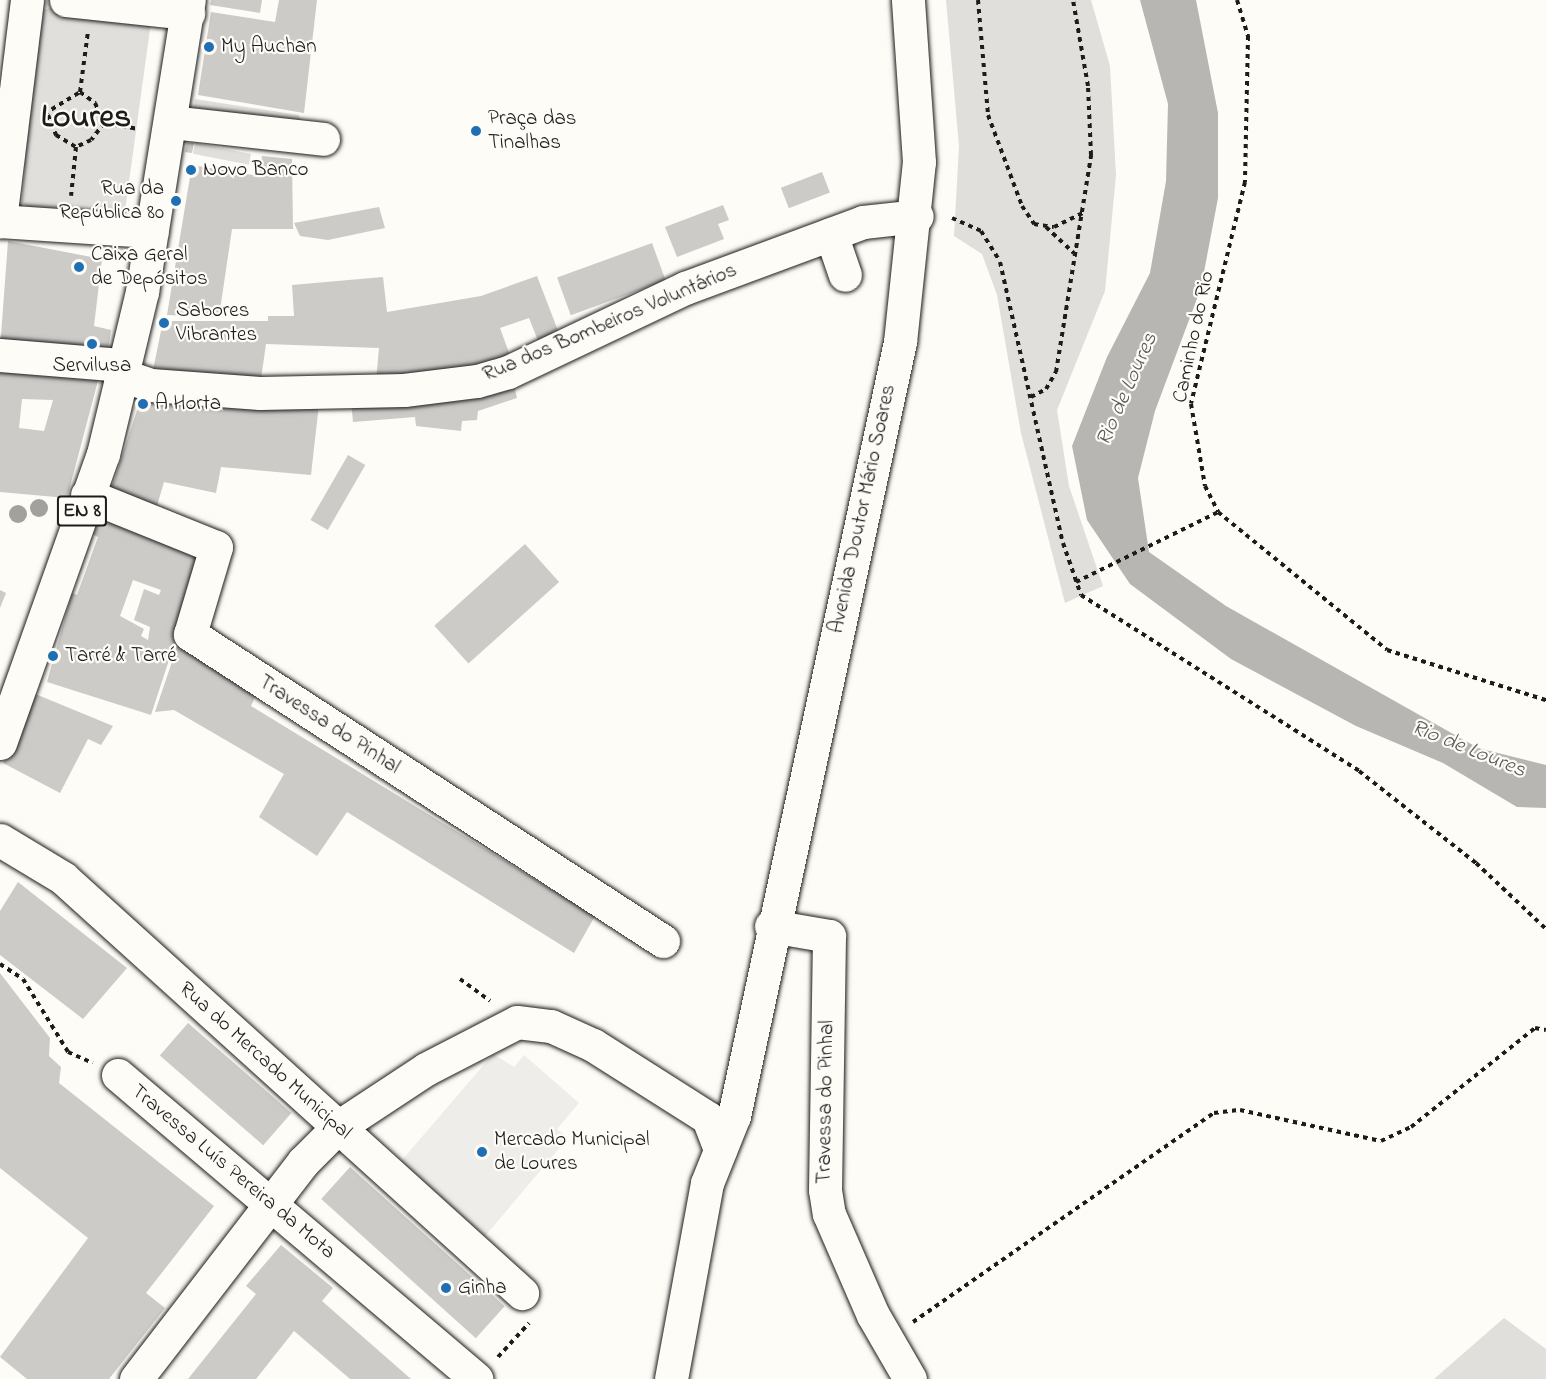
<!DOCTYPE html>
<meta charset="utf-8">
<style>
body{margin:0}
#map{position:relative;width:1546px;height:1379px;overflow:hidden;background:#fdfcf7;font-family:"Indie Flower",sans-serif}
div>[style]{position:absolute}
.built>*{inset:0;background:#eeede9}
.green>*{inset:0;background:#e0dfdb;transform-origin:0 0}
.water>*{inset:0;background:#b7b6b2}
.building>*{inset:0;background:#cccbc8;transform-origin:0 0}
.path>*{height:4px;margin-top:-2px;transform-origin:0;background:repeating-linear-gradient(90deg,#1c1c1c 0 4.5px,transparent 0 9px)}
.roads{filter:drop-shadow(0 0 2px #1c1c1c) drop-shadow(0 0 2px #1c1c1c)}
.minor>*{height:33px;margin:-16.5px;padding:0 16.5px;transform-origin:16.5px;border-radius:16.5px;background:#fdfcf7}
.major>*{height:33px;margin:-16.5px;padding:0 16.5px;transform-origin:16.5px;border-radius:16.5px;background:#fdfcf7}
.trees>*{width:18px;height:18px;margin:-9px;border-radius:50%;background:#a2a19e}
.dots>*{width:16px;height:16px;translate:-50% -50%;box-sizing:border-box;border:3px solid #fdfcf7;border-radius:50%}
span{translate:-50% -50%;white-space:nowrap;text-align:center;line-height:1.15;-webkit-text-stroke:4.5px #fdfcf7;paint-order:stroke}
.shield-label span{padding:2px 4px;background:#fdfcf7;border:2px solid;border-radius:4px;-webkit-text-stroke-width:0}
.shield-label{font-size:20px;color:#1c1c1c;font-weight:700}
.poi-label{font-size:21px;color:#1c1c1c}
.left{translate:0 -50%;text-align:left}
.right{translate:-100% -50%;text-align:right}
.street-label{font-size:21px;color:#1c1c1c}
.water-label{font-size:22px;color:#5a5a58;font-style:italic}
.town-label{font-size:33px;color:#1c1c1c;font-weight:700}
</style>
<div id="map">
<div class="built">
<div style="clip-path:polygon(493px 1054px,514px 1067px,524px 1055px,579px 1103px,557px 1129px,568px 1138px,481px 1241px,396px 1167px)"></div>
</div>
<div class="green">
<div style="clip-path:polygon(946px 0,1091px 0,1110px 66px,1116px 175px,1105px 291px,1057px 410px,1069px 486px,1103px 586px,1065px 603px,1021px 433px,997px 295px,982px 254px,954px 236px,959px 146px)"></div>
<div style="clip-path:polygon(52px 7px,151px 22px,124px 218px,31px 210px,22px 202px,37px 13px)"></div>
<div style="clip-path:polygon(195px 99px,299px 115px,302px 127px,193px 113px)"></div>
<div style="left:195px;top:143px;width:57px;height:11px;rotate:11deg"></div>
<div style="clip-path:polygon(1504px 1318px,1546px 1349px,1546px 1379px,1434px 1379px)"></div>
</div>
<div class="water">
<div style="clip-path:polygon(1140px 0,1196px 0,1218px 113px,1218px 198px,1201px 288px,1155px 411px,1138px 478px,1149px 552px,1226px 606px,1478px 748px,1546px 765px,1546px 808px,1517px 807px,1443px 763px,1356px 726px,1231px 659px,1130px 584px,1087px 520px,1072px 446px,1107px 357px,1150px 273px,1166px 181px,1168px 104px)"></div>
</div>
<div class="building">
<div style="clip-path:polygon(211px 0,262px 0,260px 13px,210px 5px)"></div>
<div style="clip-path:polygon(279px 0,317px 0,304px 113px,198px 95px,211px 12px,275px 22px)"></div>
<div style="clip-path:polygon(187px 143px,194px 143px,192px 153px,185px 152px)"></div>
<div style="clip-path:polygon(262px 156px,292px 159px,293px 229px,232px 229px,219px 317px,167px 315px,192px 165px,259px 176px)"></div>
<div style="left:822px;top:172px;width:22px;height:44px;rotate:69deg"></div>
<div style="clip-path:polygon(723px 205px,729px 220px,718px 224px,724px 239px,677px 257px,665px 227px)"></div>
<div style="clip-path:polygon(379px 207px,385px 228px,328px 240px,300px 236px,294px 223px)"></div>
<div style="clip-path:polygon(8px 241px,102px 259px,94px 326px,111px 330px,106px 364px,0 349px)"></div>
<div style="left:652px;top:243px;width:40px;height:101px;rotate:70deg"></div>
<div style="clip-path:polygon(537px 276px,562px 341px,542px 351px,529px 318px,500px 328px,512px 361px,376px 381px,379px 348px,266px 344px,260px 386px,151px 380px,163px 321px,268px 321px,268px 316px,294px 316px,292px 285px,383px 277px,387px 312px,481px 296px)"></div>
<div style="clip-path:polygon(evenodd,0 361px,101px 369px,67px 498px,0 492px,0 361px,22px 399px,53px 400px,44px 431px,19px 428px,22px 399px)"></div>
<div style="clip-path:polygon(513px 381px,517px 398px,478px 411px,477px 420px,462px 421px,461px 431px,416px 426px,415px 417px,353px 422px,351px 401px)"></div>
<div style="clip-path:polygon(143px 392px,319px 404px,311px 475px,221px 467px,216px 493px,164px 482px,154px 516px,108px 499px)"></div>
<div style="left:348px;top:455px;width:20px;height:75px;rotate:30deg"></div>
<div style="clip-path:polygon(evenodd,101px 502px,206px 547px,151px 715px,47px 682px,72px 593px,77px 595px,98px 537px,90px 533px,101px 502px,133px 580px,161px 590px,159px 595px,144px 589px,134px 620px,150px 627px,148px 640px,141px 636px,144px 629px,120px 616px,133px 580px)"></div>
<div style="left:525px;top:544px;width:51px;height:122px;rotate:48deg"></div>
<div style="clip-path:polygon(0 590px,6px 593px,0 608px)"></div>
<div style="clip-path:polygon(179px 641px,260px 686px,251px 706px,595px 916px,574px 953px,347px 812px,317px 856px,259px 817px,284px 774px,174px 710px,155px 712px)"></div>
<div style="clip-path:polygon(33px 693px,113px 726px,101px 745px,88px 739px,60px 793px,3px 763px)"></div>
<div style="clip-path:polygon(18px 882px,127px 968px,83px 1019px,0 955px,0 911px)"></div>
<div style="clip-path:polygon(0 973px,50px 1038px,49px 1056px,61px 1067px,59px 1083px,214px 1206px,146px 1293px,165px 1308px,109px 1379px,27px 1379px,0 1357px,88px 1238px,0 1168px)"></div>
<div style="left:188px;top:1023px;width:137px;height:43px;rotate:41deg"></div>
<div style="left:350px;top:1167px;width:208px;height:43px;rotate:42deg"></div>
<div style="clip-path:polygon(281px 1245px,333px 1288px,322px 1301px,411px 1379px,350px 1379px,294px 1331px,256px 1379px,188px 1379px,256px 1294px,246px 1286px)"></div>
</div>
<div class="path">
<div style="left:978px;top:0;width:115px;rotate:85deg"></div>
<div style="left:988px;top:115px;width:97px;rotate:69.5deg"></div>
<div style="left:1022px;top:206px;width:22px;rotate:56deg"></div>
<div style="left:1034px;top:224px;width:20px;rotate:9deg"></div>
<div style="left:1054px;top:227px;width:34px;rotate:-26deg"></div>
<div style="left:1237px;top:0;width:38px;rotate:73deg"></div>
<div style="left:1248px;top:36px;width:146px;rotate:91.2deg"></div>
<div style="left:1245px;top:182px;width:228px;rotate:103.7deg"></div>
<div style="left:1191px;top:404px;width:83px;rotate:80.3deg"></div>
<div style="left:1205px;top:486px;width:29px;rotate:63deg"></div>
<div style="left:1218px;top:512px;width:218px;rotate:39.2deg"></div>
<div style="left:1387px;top:650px;width:167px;rotate:17.5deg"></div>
<div style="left:80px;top:92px;width:62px;rotate:-82.5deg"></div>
<div style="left:44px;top:114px;width:42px;rotate:-31.4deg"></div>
<div style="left:80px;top:92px;width:19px;rotate:36deg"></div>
<div style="left:95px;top:103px;width:22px;rotate:66deg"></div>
<div style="left:104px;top:123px;width:21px;rotate:127deg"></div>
<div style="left:91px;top:140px;width:17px;rotate:155deg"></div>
<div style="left:48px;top:115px;width:22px;rotate:68deg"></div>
<div style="left:56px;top:135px;width:23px;rotate:31deg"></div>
<div style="left:76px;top:147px;width:49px;rotate:95.8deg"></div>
<div style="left:104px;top:123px;width:35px;rotate:10deg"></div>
<div style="left:952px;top:218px;width:32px;rotate:24deg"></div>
<div style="left:981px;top:231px;width:36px;rotate:58deg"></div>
<div style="left:1000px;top:262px;width:288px;rotate:77.4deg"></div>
<div style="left:1063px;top:543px;width:55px;rotate:70.9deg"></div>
<div style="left:1081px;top:595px;width:329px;rotate:32.3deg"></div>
<div style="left:1359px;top:771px;width:149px;rotate:38.2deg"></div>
<div style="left:1476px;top:863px;width:96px;rotate:43.3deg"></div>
<div style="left:1046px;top:227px;width:38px;rotate:43deg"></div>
<div style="left:1031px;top:397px;width:17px;rotate:-28deg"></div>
<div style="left:1046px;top:389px;width:20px;rotate:-60deg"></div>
<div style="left:1056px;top:372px;width:220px;rotate:-80.8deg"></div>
<div style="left:1091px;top:155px;width:69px;rotate:-92.5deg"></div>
<div style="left:1088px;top:86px;width:87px;rotate:-99.9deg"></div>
<div style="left:1076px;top:582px;width:158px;rotate:-26.2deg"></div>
<div style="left:0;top:964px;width:27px;rotate:33deg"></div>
<div style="left:23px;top:979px;width:86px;rotate:58.3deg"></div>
<div style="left:68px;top:1052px;width:27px;rotate:24deg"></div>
<div style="left:460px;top:979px;width:37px;rotate:36deg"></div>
<div style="left:913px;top:1322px;width:366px;rotate:-34.8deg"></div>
<div style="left:1214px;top:1113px;width:26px;rotate:-7deg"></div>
<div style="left:1240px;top:1110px;width:144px;rotate:12.4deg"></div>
<div style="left:1381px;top:1141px;width:33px;rotate:-25deg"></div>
<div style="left:1411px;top:1127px;width:159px;rotate:-38.6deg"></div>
<div style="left:1535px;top:1028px;width:11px;rotate:10deg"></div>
<div style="left:498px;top:1357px;width:46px;rotate:-47.6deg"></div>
</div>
<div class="roads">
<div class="minor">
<div style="left:27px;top:0;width:223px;rotate:97deg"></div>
<div style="left:0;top:221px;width:152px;rotate:3.8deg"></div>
<div style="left:66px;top:0;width:123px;rotate:6.1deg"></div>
<div style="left:170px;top:122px;width:154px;rotate:6.3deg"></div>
<div style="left:831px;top:234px;width:43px;rotate:71.1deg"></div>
<div style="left:0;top:355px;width:121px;rotate:4.7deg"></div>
<div style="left:119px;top:374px;width:34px;rotate:19deg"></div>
<div style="left:151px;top:385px;width:109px;rotate:4.2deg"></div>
<div style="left:260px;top:393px;width:144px;rotate:-1.2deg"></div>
<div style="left:404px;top:390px;width:74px;rotate:-7deg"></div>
<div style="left:477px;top:381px;width:32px;rotate:-16deg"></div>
<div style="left:508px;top:372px;width:196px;rotate:-25.4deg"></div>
<div style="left:685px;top:288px;width:190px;rotate:-20.3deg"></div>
<div style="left:863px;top:222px;width:54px;rotate:-6.3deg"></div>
<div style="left:87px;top:495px;width:139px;rotate:22deg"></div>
<div style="left:216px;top:547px;width:91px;rotate:106.6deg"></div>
<div style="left:190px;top:634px;width:564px;rotate:32.99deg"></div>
<div style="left:0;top:840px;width:74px;rotate:31.1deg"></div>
<div style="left:63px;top:878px;width:619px;rotate:42.12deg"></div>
<div style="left:771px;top:926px;width:59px;rotate:9.8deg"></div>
<div style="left:829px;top:936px;width:254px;rotate:90.9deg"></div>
<div style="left:825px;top:1190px;width:24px;rotate:81deg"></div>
<div style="left:829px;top:1214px;width:110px;rotate:66.5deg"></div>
<div style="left:873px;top:1315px;width:74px;rotate:60deg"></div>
<div style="left:118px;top:1075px;width:470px;rotate:40.3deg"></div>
<div style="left:136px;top:1379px;width:274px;rotate:-52.4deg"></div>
<div style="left:303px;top:1162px;width:49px;rotate:-45deg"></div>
<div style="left:338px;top:1127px;width:105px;rotate:-33.4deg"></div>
<div style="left:426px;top:1069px;width:102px;rotate:-27.3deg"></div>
<div style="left:517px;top:1022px;width:34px;rotate:7deg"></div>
<div style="left:551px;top:1026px;width:46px;rotate:24.3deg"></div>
<div style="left:593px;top:1045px;width:136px;rotate:32.4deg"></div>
<div style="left:708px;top:1118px;width:34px;rotate:69deg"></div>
<div style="left:671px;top:1379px;width:199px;rotate:-79.6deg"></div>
<div style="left:707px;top:1183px;width:72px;rotate:-68.1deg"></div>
<div style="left:734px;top:1116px;width:792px;rotate:-77.9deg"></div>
<div style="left:900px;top:342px;width:181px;rotate:-84deg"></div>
<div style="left:919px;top:162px;width:162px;rotate:-93.9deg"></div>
</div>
<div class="major">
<div style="left:0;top:743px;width:307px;rotate:-70.4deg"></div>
<div style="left:103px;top:454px;width:167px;rotate:-76.5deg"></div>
<div style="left:142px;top:292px;width:296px;rotate:-80.9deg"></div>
</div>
</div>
<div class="trees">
<div style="left:39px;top:508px"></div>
<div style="left:18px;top:514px"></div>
</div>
<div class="dots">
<div style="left:209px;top:47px;background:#1f6fb2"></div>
<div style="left:476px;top:131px;background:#1f6fb2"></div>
<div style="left:191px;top:170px;background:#1f6fb2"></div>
<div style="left:176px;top:201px;background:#1f6fb2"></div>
<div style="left:79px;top:267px;background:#1f6fb2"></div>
<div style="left:164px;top:323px;background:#1f6fb2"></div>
<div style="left:92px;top:344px;background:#1f6fb2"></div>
<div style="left:143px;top:404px;background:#1f6fb2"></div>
<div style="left:53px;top:656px;background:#1f6fb2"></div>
<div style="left:482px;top:1152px;background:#1f6fb2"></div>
<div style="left:446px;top:1288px;background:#1f6fb2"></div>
</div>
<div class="shield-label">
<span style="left:82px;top:511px">EN 8</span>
</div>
<div class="poi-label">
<span class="left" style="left:221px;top:47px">My Auchan</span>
<span class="left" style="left:488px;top:131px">Praça das<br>Tinalhas</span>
<span class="left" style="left:203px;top:170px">Novo Banco</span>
<span class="right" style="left:164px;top:201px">Rua da<br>República 80</span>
<span class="left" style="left:91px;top:267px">Caixa Geral<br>de Depósitos</span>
<span class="left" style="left:176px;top:323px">Sabores<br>Vibrantes</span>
<span style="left:92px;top:366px">Servilusa</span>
<span class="left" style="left:155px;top:404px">A Horta</span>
<span class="left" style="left:65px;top:656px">Tarré &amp; Tarré</span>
<span class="left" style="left:494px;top:1152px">Mercado Municipal<br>de Loures</span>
<span class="left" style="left:458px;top:1288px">Ginha</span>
</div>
<div class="street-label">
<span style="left:610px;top:323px;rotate:-23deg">Rua dos Bombeiros Voluntários</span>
<span style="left:1194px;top:337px;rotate:-78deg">Caminho do Rio</span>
<span style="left:863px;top:509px;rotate:-78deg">Avenida Doutor Mário Soares</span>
<span style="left:329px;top:725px;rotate:33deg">Travessa do Pinhal</span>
<span style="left:265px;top:1061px;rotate:42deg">Rua do Mercado Municipal</span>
<span style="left:826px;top:1102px;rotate:-89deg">Travessa do Pinhal</span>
<span style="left:233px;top:1172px;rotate:40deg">Travessa Luís Pereira da Mota</span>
</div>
<div class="water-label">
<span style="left:1128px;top:390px;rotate:-66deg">Rio de Loures</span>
<span style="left:1468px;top:750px;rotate:22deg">Rio de Loures</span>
</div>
<div class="town-label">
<span style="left:86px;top:119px">Loures</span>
</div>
</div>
